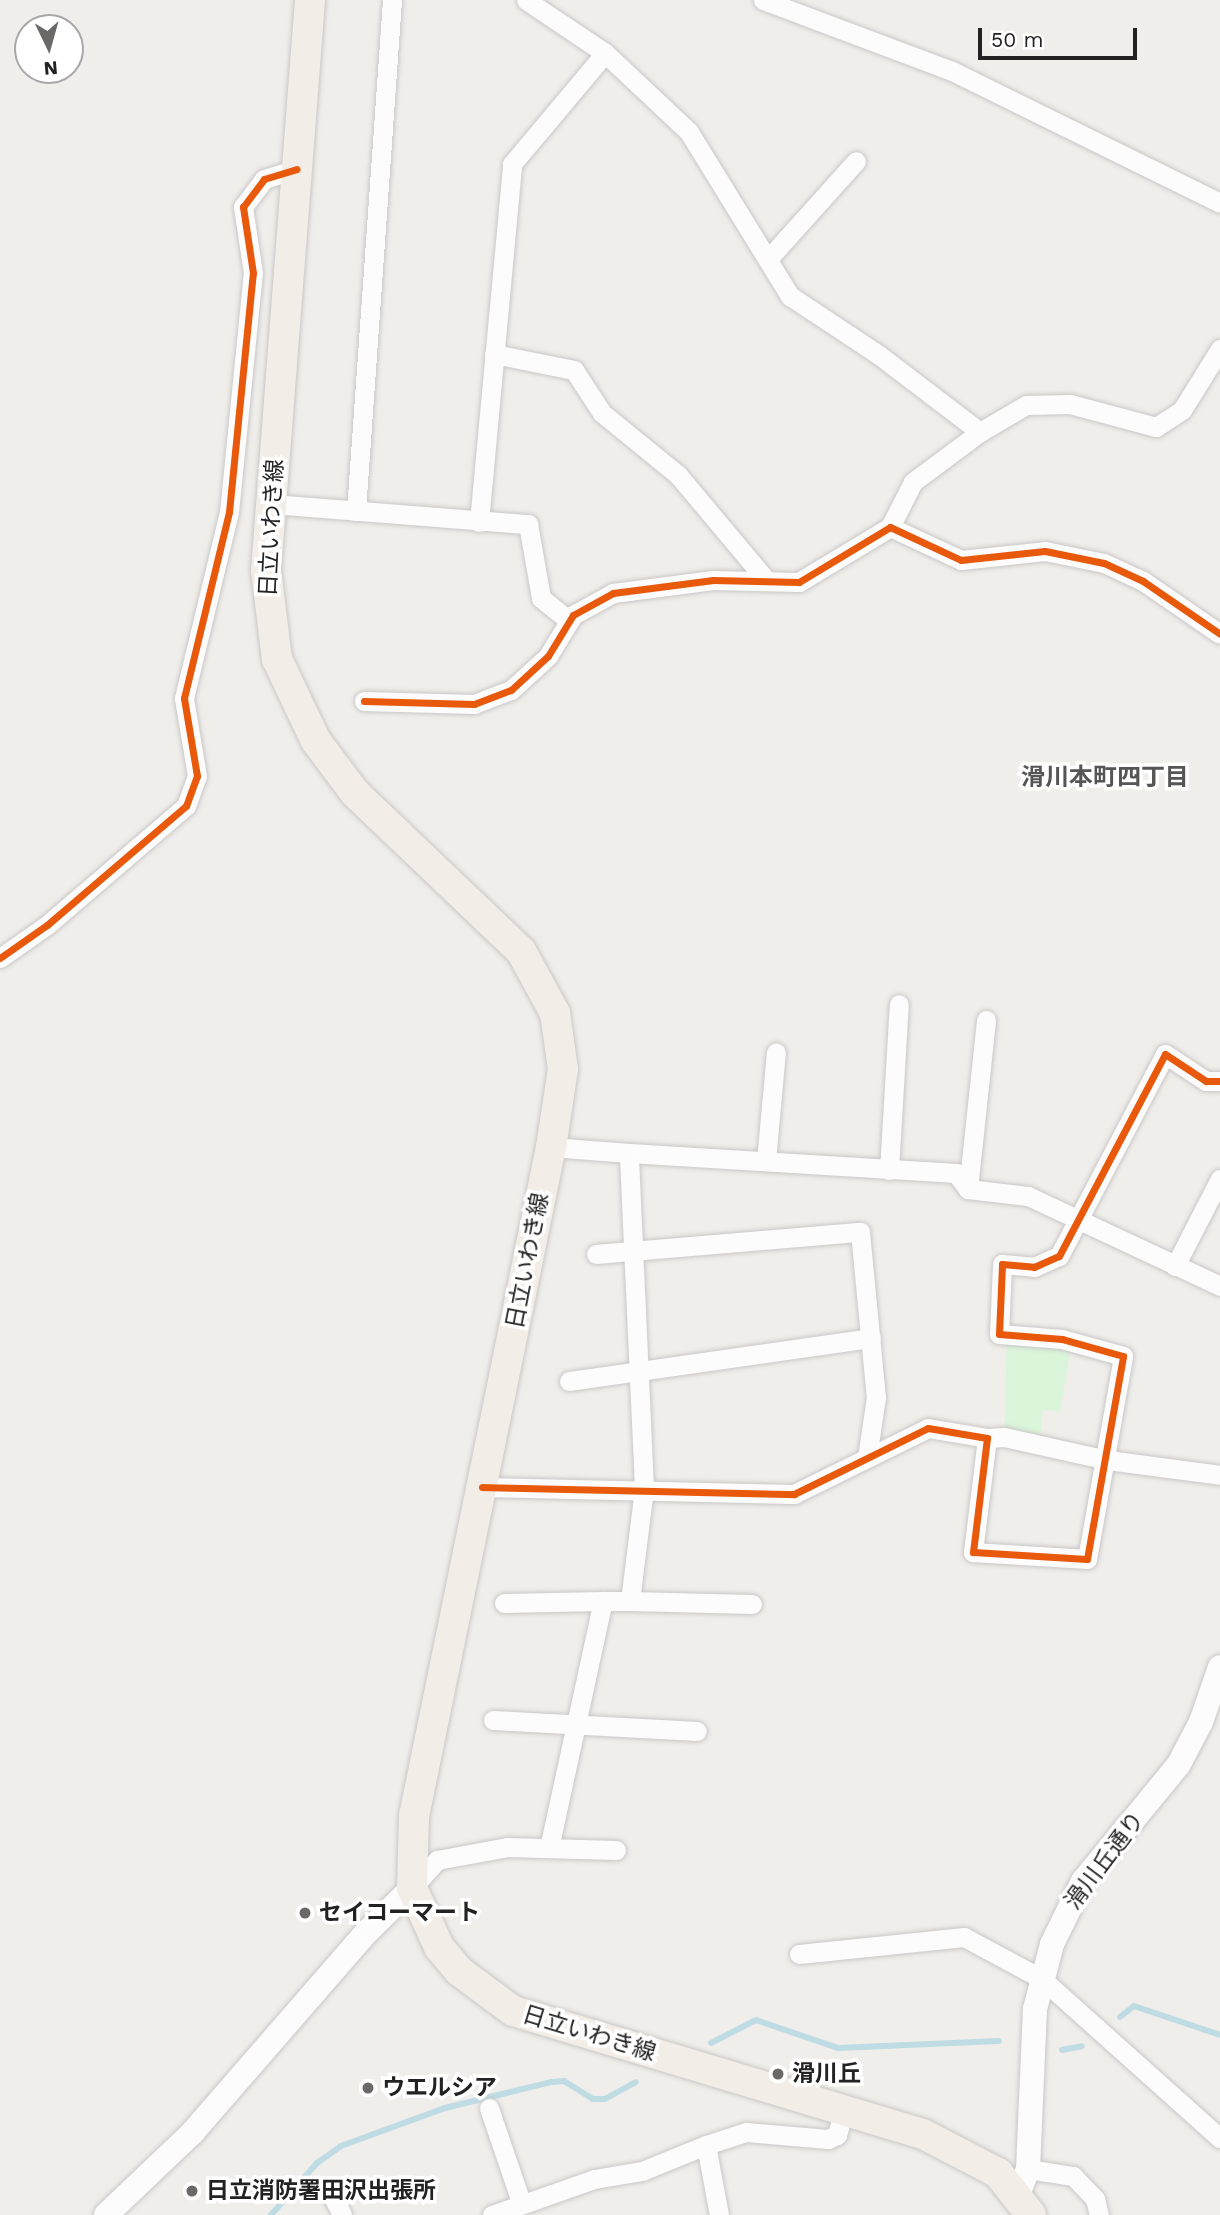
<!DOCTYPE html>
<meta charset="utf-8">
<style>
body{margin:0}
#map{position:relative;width:1220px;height:2215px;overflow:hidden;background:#f0eeeb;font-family:"Work Sans","Noto Sans JP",sans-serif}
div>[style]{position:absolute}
.park>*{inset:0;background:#daf5da}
.stream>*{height:6px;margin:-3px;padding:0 3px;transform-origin:3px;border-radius:3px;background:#bfdbe3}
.roads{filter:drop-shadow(0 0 2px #c9c8c7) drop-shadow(0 0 2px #c9c8c7)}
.minor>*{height:19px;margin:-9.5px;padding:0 9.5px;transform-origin:9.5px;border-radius:9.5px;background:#fdfcfc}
.tertiary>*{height:24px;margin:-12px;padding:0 12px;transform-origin:12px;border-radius:12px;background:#fdfcfc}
.primary>*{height:30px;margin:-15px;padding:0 15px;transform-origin:15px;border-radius:15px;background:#f3ede7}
.cycleway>*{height:7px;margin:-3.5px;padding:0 3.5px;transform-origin:3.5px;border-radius:3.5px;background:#e8590c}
.dots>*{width:19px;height:19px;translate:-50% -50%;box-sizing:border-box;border:4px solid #fff;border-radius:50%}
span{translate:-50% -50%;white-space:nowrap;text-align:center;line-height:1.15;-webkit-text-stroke:7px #fff;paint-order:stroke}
.street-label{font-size:23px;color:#222}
.poi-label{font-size:23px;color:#222;font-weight:700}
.left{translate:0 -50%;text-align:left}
.neighbourhood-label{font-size:24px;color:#555;font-weight:700}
.north{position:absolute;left:14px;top:14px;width:70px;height:70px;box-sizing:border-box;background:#fff;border:2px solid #a7a7a7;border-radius:50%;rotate:175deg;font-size:19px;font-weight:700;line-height:28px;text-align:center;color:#222}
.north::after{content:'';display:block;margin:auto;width:24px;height:32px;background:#6a6968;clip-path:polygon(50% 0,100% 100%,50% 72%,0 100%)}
.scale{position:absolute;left:978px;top:28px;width:159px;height:32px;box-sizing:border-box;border:4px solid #222;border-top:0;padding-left:9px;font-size:21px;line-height:24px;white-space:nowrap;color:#222;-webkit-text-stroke:5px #fff;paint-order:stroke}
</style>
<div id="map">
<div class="park">
<div style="clip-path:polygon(1007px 1335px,1071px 1347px,1060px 1412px,1043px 1410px,1039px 1448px,1004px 1437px)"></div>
</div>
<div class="stream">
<div style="left:1120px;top:2017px;width:18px;rotate:-38deg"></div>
<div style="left:1134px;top:2006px;width:91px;rotate:18.6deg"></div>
<div style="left:711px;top:2043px;width:51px;rotate:-27.1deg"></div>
<div style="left:756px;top:2020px;width:87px;rotate:18.9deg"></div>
<div style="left:838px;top:2048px;width:161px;rotate:-2.5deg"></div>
<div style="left:1062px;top:2050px;width:20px;rotate:-11deg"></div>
<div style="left:271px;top:2215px;width:69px;rotate:-48.5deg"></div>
<div style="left:317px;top:2163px;width:29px;rotate:-35deg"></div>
<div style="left:341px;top:2146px;width:111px;rotate:-20.1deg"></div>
<div style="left:445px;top:2108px;width:110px;rotate:-13.7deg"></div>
<div style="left:552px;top:2082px;width:12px;rotate:-5deg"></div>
<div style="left:564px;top:2081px;width:34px;rotate:32deg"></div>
<div style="left:593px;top:2099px;width:12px"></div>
<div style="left:605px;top:2099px;width:35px;rotate:-29deg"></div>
</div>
<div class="roads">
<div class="minor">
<div style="left:763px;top:0;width:202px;rotate:20.6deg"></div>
<div style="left:952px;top:71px;width:299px;rotate:26.2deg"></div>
<div style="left:605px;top:53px;width:115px;rotate:43.2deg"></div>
<div style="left:689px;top:132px;width:193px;rotate:58.4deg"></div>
<div style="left:790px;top:296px;width:107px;rotate:33.5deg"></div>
<div style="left:879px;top:355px;width:127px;rotate:37.3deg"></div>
<div style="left:980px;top:432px;width:84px;rotate:143.3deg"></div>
<div style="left:913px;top:482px;width:51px;rotate:117.1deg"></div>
<div style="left:769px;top:258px;width:130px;rotate:-48.1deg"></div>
<div style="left:494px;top:354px;width:82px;rotate:11.3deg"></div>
<div style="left:574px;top:370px;width:51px;rotate:56.9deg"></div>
<div style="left:602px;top:413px;width:98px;rotate:39.2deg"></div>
<div style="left:678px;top:475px;width:138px;rotate:50deg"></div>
<div style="left:980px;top:432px;width:53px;rotate:-30.4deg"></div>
<div style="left:1026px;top:405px;width:44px;rotate:-1.3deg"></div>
<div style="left:1070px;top:404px;width:89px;rotate:15deg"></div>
<div style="left:1156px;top:427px;width:31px;rotate:-33deg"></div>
<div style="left:1182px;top:410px;width:72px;rotate:-58.1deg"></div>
<div style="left:272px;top:504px;width:257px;rotate:4.5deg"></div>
<div style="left:528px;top:524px;width:75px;rotate:80deg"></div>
<div style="left:541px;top:598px;width:36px;rotate:39deg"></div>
<div style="left:356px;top:511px;width:512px;rotate:-85.97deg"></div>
<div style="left:479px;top:522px;width:360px;rotate:-84.7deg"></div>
<div style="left:512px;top:164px;width:145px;rotate:-50deg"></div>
<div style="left:605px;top:53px;width:95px;rotate:-146.1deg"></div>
<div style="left:364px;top:701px;width:110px;rotate:1.6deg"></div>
<div style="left:474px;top:704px;width:40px;rotate:-21deg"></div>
<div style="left:511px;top:690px;width:50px;rotate:-42.6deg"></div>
<div style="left:548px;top:656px;width:48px;rotate:-58.6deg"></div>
<div style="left:573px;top:615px;width:46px;rotate:-28.8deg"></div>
<div style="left:613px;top:593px;width:101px;rotate:-7.4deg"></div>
<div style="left:713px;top:580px;width:86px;rotate:1.3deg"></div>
<div style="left:799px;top:582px;width:106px;rotate:-31.1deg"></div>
<div style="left:890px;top:527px;width:78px;rotate:24.9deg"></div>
<div style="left:961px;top:560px;width:84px;rotate:-6.1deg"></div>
<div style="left:1045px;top:551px;width:60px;rotate:11.5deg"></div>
<div style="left:1104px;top:563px;width:43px;rotate:24.8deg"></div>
<div style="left:1143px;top:581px;width:93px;rotate:34.5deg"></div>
<div style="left:0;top:958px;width:57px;rotate:-35.1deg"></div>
<div style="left:47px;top:925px;width:183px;rotate:-40.6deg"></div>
<div style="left:186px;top:806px;width:32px;rotate:-70deg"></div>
<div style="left:197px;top:776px;width:79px;rotate:-99.5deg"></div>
<div style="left:184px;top:698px;width:191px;rotate:-76.4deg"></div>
<div style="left:229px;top:512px;width:240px;rotate:-84.3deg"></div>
<div style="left:253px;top:273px;width:67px;rotate:-98.6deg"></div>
<div style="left:243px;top:207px;width:35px;rotate:-53deg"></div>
<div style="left:264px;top:179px;width:34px;rotate:-17deg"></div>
<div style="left:629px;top:1153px;width:328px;rotate:3.5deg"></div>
<div style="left:956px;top:1173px;width:20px;rotate:53deg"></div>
<div style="left:968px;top:1189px;width:60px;rotate:6.7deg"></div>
<div style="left:1028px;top:1196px;width:212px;rotate:25.1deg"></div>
<div style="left:766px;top:1161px;width:109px;rotate:-84.8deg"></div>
<div style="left:889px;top:1170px;width:166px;rotate:-86.6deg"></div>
<div style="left:968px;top:1189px;width:170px;rotate:-83.9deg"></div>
<div style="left:596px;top:1254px;width:265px;rotate:-4.8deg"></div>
<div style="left:860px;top:1232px;width:166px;rotate:84.5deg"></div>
<div style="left:876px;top:1397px;width:61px;rotate:98.5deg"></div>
<div style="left:1175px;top:1266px;width:98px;rotate:-62.7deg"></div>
<div style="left:569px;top:1381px;width:305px;rotate:-8.1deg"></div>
<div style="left:987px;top:1438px;width:17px;rotate:-3deg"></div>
<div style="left:1004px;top:1437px;width:107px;rotate:12.5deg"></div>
<div style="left:1108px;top:1460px;width:113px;rotate:7.6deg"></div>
<div style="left:482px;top:1487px;width:312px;rotate:1.3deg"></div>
<div style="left:794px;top:1494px;width:149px;rotate:-26.2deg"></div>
<div style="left:928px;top:1428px;width:60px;rotate:9.6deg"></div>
<div style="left:987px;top:1438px;width:115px;rotate:97deg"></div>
<div style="left:973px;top:1552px;width:114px;rotate:3.5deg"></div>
<div style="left:1087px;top:1559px;width:206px;rotate:-79.9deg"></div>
<div style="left:1123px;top:1356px;width:63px;rotate:-164.4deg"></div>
<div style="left:1062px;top:1339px;width:63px;rotate:-175.5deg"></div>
<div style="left:999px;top:1334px;width:70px;rotate:-87.5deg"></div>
<div style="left:1002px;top:1264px;width:32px;rotate:5deg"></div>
<div style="left:1034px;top:1267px;width:27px;rotate:-24deg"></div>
<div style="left:1059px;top:1256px;width:228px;rotate:-62.3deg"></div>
<div style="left:1165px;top:1054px;width:49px;rotate:33.4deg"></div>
<div style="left:1206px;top:1081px;width:14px"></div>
<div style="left:630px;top:1601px;width:122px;rotate:1.4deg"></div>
<div style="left:504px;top:1603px;width:99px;rotate:-1.2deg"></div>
<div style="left:493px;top:1720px;width:204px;rotate:3.1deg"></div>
<div style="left:549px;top:1848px;width:253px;rotate:-77.7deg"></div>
<div style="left:603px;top:1601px;width:27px"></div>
<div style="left:630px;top:1601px;width:114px;rotate:-82.9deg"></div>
<div style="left:644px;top:1488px;width:335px;rotate:-92.6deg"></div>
<div style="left:629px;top:1153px;width:78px;rotate:-175.6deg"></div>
<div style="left:412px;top:1888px;width:38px;rotate:-48deg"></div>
<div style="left:437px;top:1860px;width:71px;rotate:-10.5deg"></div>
<div style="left:507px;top:1847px;width:109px;rotate:1.6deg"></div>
<div style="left:799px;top:1954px;width:166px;rotate:-5.9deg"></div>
<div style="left:964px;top:1937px;width:89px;rotate:28.3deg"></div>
<div style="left:1042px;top:1979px;width:239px;rotate:41.8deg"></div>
<div style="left:489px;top:2108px;width:99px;rotate:71.2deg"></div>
<div style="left:706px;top:2145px;width:42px;rotate:-18deg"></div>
<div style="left:746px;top:2132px;width:82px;rotate:4.9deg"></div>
<div style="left:828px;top:2139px;width:10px;rotate:-24deg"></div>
<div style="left:837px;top:2135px;width:27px;rotate:-75deg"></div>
<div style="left:1028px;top:2169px;width:46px;rotate:8.8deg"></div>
<div style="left:1073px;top:2176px;width:32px;rotate:46deg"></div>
<div style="left:1095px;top:2199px;width:16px;rotate:76deg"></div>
<div style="left:332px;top:2195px;width:22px;rotate:63deg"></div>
<div style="left:492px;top:2215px;width:108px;rotate:-19.4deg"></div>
<div style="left:594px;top:2179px;width:49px;rotate:-9.5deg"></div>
<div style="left:642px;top:2171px;width:69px;rotate:-22.1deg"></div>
<div style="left:706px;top:2145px;width:71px;rotate:79.5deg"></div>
</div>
<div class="tertiary">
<div style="left:1018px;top:2194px;width:27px;rotate:-68deg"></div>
<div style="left:1028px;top:2169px;width:160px;rotate:-87.5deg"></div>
<div style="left:1035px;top:2009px;width:67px;rotate:-75.3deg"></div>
<div style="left:1052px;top:1944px;width:70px;rotate:-63.8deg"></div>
<div style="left:1083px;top:1881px;width:151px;rotate:-50.6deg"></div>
<div style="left:1179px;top:1764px;width:47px;rotate:-62.4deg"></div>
<div style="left:1201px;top:1722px;width:58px;rotate:-70.9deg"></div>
<div style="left:106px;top:2215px;width:119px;rotate:-43.6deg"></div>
<div style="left:192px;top:2133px;width:267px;rotate:-49deg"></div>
<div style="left:367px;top:1932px;width:63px;rotate:-44.4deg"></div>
</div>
<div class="primary">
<div style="left:310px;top:0;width:572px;rotate:94.41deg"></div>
<div style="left:266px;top:570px;width:90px;rotate:83deg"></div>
<div style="left:277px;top:659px;width:91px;rotate:64.6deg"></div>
<div style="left:316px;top:741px;width:65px;rotate:53.1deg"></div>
<div style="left:355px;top:793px;width:229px;rotate:43.6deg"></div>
<div style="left:521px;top:951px;width:71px;rotate:61.3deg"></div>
<div style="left:555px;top:1013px;width:57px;rotate:81.9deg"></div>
<div style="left:563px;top:1069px;width:79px;rotate:98.7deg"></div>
<div style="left:551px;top:1147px;width:683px;rotate:101.57deg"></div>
<div style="left:414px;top:1816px;width:72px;rotate:91.6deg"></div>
<div style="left:412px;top:1888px;width:65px;rotate:65.4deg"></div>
<div style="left:439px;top:1947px;width:31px;rotate:50deg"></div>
<div style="left:459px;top:1971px;width:67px;rotate:36.5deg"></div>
<div style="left:513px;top:2011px;width:428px;rotate:16.7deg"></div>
<div style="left:923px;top:2134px;width:85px;rotate:27.5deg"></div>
<div style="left:998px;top:2173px;width:53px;rotate:51.8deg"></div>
</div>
</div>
<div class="cycleway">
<div style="left:364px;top:701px;width:110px;rotate:1.6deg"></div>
<div style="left:474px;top:704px;width:40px;rotate:-21deg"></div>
<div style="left:511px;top:690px;width:50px;rotate:-42.6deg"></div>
<div style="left:548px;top:656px;width:48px;rotate:-58.6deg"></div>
<div style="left:573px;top:615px;width:46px;rotate:-28.8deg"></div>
<div style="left:613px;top:593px;width:101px;rotate:-7.4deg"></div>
<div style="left:713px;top:580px;width:86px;rotate:1.3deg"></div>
<div style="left:799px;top:582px;width:106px;rotate:-31.1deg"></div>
<div style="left:890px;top:527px;width:78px;rotate:24.9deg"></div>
<div style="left:961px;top:560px;width:84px;rotate:-6.1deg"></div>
<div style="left:1045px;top:551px;width:60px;rotate:11.5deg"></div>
<div style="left:1104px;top:563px;width:43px;rotate:24.8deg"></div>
<div style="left:1143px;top:581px;width:93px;rotate:34.5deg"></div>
<div style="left:0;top:958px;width:57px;rotate:-35.1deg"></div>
<div style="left:47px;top:925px;width:183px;rotate:-40.6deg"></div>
<div style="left:186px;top:806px;width:32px;rotate:-70deg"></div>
<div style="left:197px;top:776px;width:79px;rotate:-99.5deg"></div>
<div style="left:184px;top:698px;width:191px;rotate:-76.4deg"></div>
<div style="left:229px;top:512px;width:240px;rotate:-84.3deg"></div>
<div style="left:253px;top:273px;width:67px;rotate:-98.6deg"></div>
<div style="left:243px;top:207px;width:35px;rotate:-53deg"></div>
<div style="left:264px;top:179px;width:34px;rotate:-17deg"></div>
<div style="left:482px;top:1487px;width:312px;rotate:1.3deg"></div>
<div style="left:794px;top:1494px;width:149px;rotate:-26.2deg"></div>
<div style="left:928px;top:1428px;width:60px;rotate:9.6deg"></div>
<div style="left:987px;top:1438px;width:115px;rotate:97deg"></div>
<div style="left:973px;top:1552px;width:114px;rotate:3.5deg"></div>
<div style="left:1087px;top:1559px;width:206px;rotate:-79.9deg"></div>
<div style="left:1123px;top:1356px;width:63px;rotate:-164.4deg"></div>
<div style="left:1062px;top:1339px;width:63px;rotate:-175.5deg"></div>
<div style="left:999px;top:1334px;width:70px;rotate:-87.5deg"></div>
<div style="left:1002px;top:1264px;width:32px;rotate:5deg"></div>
<div style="left:1034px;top:1267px;width:27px;rotate:-24deg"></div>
<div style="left:1059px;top:1256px;width:228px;rotate:-62.3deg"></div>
<div style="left:1165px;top:1054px;width:49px;rotate:33.4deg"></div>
<div style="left:1206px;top:1081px;width:14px"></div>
</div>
<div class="dots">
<div style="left:305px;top:1913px;background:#6a6968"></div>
<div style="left:778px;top:2074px;background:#6a6968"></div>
<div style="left:368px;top:2088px;background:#6a6968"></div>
<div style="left:192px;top:2191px;background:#6a6968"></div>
</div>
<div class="street-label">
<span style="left:272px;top:528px;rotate:-87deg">日立いわき線</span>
<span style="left:528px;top:1261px;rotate:-79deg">日立いわき線</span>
<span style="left:1105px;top:1861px;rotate:-53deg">滑川丘通り</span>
<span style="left:589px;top:2034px;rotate:17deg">日立いわき線</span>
</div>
<div class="poi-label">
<span class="left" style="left:319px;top:1913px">セイコーマート</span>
<span class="left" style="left:792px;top:2074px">滑川丘</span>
<span class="left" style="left:382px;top:2088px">ウエルシア</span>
<span class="left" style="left:206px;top:2191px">日立消防署田沢出張所</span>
</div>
<div class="neighbourhood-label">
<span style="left:1105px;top:778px">滑川本町四丁目</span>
</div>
<div class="north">N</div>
<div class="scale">50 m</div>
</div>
